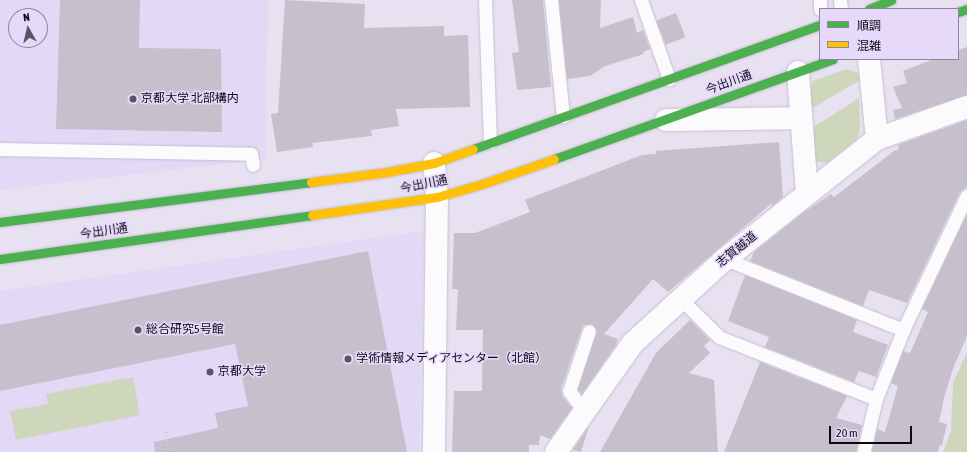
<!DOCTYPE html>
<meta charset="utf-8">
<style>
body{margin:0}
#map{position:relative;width:967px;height:452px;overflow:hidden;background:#e7e1f2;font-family:"Asap Condensed","Noto Sans JP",sans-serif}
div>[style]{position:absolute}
.built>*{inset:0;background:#e3d8f5}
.green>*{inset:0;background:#ced7bb}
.building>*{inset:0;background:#c8bfcd;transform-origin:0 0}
.path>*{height:2.5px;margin-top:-1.25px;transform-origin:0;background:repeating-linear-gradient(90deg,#cfcdd3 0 1px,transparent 0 4px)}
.roads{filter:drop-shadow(0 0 1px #c5bfce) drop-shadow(0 0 1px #c5bfce)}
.lane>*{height:13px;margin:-6.5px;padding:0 6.5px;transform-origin:6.5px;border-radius:6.5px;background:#fbfafd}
.street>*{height:22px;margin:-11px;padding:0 11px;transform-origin:11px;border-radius:11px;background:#fbfafd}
.fast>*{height:9px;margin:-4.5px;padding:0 4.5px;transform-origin:4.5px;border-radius:4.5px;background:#4caf50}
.slow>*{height:9px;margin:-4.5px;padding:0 4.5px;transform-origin:4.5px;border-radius:4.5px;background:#ffc107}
.dots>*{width:11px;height:11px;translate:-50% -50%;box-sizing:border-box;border:2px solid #e6d9fa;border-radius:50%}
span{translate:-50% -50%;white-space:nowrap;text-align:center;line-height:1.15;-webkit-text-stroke:3px #e6d9fa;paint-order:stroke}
.street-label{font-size:12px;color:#0e0815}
.poi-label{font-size:12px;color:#0e0815}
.left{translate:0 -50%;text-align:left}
.legend{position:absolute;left:819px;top:8px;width:140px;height:52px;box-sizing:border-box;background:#e6d9fa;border:1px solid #90859e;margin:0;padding:5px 7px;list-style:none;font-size:12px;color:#0e0815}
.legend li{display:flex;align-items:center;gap:8px;height:20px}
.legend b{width:20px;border:1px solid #90859e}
.north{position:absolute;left:8px;top:8px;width:40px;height:40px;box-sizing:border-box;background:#e6d9fa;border:1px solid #90859e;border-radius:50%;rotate:352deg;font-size:11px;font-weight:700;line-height:16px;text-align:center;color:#0e0815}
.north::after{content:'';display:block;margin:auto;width:14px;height:18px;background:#5a5462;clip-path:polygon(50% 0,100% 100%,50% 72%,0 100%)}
.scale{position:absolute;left:829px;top:426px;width:83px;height:18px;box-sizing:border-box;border:2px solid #0e0815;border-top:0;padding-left:5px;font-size:12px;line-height:14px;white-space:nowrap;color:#0e0815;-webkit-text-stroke:3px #e6d9fa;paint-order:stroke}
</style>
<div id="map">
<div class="built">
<div style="clip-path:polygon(evenodd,0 0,268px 0,265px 159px,0 190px,0 0,16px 16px,40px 16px,40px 40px,16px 40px,16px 16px)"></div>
<div style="clip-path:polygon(424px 231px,419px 452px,0 452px,0 291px)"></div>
</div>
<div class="green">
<div style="clip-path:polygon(846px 69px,856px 72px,859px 75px,860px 80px,811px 109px,810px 91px,813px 81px)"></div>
<div style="clip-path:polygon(859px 98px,860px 127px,858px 138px,827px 163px,817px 162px,814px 160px,812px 128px)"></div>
<div style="clip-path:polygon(967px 353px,967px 452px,943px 452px,951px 431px,953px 382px)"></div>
<div style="clip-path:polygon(133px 377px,140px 415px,16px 440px,10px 411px,48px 404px,46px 394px)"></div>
</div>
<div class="building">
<div style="clip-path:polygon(60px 0,140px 0,139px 48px,221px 49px,222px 132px,56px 129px)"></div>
<div style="clip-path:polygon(285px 0,365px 4px,364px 28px,444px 26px,444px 36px,468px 35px,470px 107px,396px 109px,399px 126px,371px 130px,372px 136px,312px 143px,313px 147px,277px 152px,271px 114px,278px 113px)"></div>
<div style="clip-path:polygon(512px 0,543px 0,551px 87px,517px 90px,512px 53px,519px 52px)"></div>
<div style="clip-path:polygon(559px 0,601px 0,600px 28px,633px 17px,637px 33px,643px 30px,650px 49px,643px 52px,644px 54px,605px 66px,590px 76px,567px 79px)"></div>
<div style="left:676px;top:13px;width:26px;height:21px;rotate:69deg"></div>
<div style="clip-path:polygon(967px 47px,967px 95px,895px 119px,893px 110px,902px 108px,893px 87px,907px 83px,903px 71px,934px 59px,958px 59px,958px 50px)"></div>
<div style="clip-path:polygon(967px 120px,967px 187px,960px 192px,907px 303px,869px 290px,863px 306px,750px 261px,754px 252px,803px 213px,831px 194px,834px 197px,894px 151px,899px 149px,898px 145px)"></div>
<div style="clip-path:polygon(779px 142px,783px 197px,771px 207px,772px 203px,668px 292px,653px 279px,604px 334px,618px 339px,616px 345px,582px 394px,578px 390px,597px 330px,592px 324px,583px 325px,561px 389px,562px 396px,572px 408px,550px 439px,540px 435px,539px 445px,529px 445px,529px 452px,452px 452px,454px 391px,482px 391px,483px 330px,456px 330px,458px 289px,452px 289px,454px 233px,475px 233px,530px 212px,525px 200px,642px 155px,656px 154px,656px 151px)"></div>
<div style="clip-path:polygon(967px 214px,967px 336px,954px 366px,944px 398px,939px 422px,947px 424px,942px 445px,940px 445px,938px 452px,872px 452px,877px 429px,885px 432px,898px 386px,891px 383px,903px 351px,910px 353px,928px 312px,922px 309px)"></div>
<div style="clip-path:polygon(368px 251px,407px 452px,155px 452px,154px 442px,218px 428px,215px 413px,248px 406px,235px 344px,0 391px,0 325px)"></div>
<div style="clip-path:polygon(745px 275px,857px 320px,853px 332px,888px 345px,876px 377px,859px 371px,854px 382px,765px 347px,769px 337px,728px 321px)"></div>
<div style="clip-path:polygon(690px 320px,710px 340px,704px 346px,710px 353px,689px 373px,714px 380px,718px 452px,600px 452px,656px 353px)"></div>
<div style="clip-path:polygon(760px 362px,847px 396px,836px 418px,862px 425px,856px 452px,724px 452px)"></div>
<div style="clip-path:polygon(589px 426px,581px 452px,573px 450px)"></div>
</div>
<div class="path">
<div style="left:165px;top:428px;width:25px;rotate:78deg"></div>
</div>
<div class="roads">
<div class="lane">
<div style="left:485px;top:0;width:142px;rotate:88deg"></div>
<div style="left:551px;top:0;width:117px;rotate:84.1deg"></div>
<div style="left:641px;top:0;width:84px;rotate:70.5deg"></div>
<div style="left:820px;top:0;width:9px;rotate:90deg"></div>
<div style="left:840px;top:0;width:9px;rotate:84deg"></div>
<div style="left:0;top:149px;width:251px;rotate:1.1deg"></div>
<div style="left:251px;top:154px;width:11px;rotate:80deg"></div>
<div style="left:725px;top:259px;width:192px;rotate:21.7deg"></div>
<div style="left:681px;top:299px;width:54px;rotate:45deg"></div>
<div style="left:719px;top:337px;width:169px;rotate:21.5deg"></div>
<div style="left:585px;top:412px;width:26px;rotate:-127deg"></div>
<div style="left:569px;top:391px;width:63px;rotate:-71.6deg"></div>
<div style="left:864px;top:450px;width:52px;rotate:-76.8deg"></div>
<div style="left:876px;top:399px;width:74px;rotate:-68.6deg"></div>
<div style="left:903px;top:330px;width:149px;rotate:-64.6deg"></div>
</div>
<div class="street">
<div style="left:869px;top:59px;width:80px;rotate:84.3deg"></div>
<div style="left:798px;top:72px;width:122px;rotate:85.8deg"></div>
<div style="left:666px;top:120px;width:135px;rotate:-0.8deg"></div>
<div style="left:434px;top:163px;width:34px;rotate:85deg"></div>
<div style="left:437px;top:197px;width:255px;rotate:90.7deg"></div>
<div style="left:556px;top:452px;width:133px;rotate:-54.8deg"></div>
<div style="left:633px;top:343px;width:125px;rotate:-42.4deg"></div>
<div style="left:725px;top:259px;width:194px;rotate:-38.3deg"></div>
<div style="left:877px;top:139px;width:96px;rotate:-19.6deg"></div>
</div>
<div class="fast">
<div style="left:869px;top:9px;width:24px;rotate:-22deg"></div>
<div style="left:958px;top:12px;width:9px;rotate:-18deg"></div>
<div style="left:473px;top:149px;width:368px;rotate:-19.7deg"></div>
<div style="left:554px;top:159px;width:296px;rotate:-19.7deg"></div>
<div style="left:0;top:222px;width:314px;rotate:-7.3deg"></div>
<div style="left:0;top:259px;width:315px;rotate:-8deg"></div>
</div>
<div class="slow">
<div style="left:311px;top:182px;width:77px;rotate:-7.5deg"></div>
<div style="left:387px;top:172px;width:48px;rotate:-10.8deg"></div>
<div style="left:434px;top:163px;width:41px;rotate:-19.7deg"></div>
<div style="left:312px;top:215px;width:126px;rotate:-8.2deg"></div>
<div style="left:437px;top:197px;width:47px;rotate:-16.1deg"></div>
<div style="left:482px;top:184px;width:76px;rotate:-19.1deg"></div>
</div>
</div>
<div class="dots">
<div style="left:133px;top:99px;background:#5a5462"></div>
<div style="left:138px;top:330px;background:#5a5462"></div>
<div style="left:348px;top:359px;background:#5a5462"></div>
<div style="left:210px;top:372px;background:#5a5462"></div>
</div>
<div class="street-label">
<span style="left:729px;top:83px;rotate:-20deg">今出川通</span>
<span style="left:424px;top:185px;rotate:-11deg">今出川通</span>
<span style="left:104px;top:232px;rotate:-8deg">今出川通</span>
<span style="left:737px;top:250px;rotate:-39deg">志賀越道</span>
</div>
<div class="poi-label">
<span class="left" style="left:141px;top:99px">京都大学 北部構内</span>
<span class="left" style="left:146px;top:330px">総合研究5号館</span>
<span class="left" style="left:356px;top:359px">学術情報メディアセンター（北館）</span>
<span class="left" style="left:218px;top:372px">京都大学</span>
</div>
<ul class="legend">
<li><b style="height:5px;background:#4caf50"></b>順調</li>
<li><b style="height:5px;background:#ffc107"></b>混雑</li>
</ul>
<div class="north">N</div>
<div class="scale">20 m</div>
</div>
